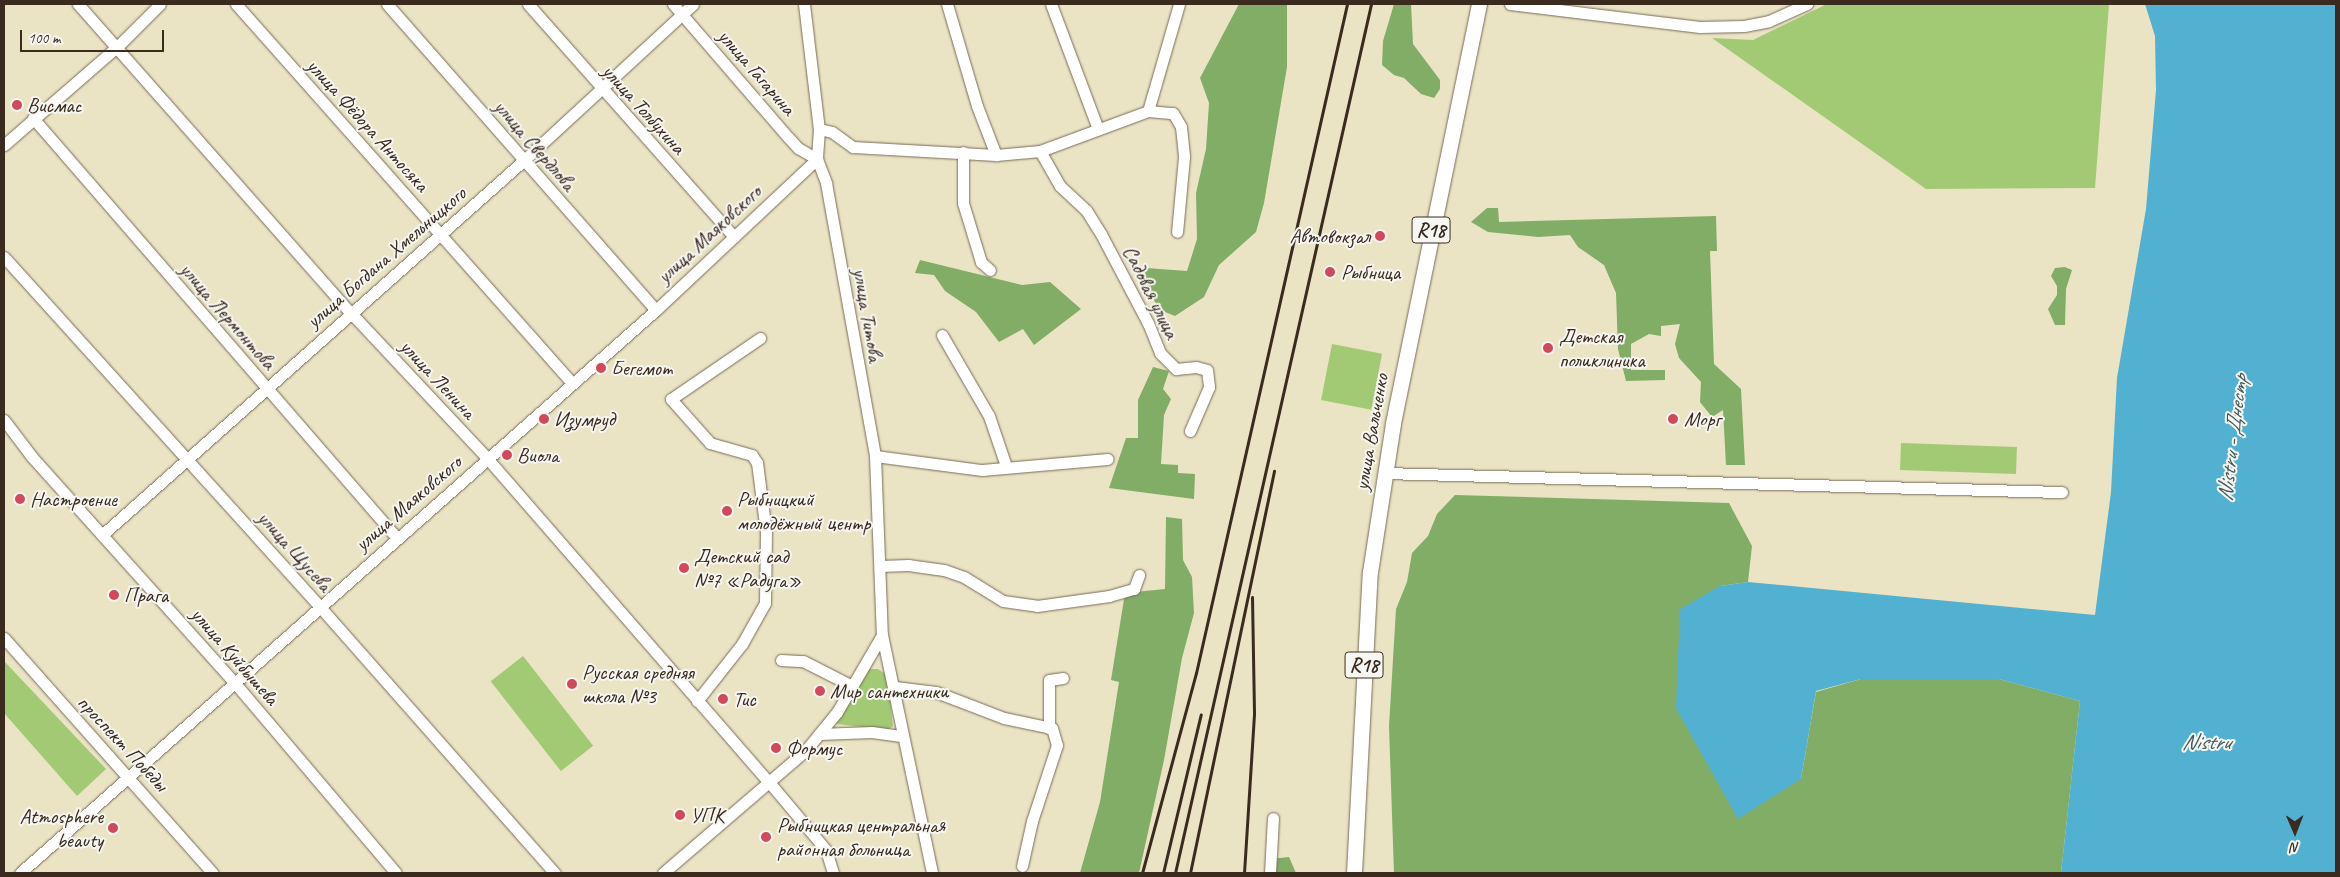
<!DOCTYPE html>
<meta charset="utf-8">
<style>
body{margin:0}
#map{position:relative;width:2340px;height:877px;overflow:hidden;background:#eae3c4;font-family:Caveat,sans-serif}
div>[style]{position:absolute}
.green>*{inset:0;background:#a2c974;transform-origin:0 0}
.forest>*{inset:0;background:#81ad66}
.water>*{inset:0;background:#52b1d0}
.roads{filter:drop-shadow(0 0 1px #786b58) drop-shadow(0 0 1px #786b58)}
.minor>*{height:11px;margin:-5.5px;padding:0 5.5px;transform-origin:5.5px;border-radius:5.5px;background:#fff}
.major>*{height:15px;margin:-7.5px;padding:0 7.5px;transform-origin:7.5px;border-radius:7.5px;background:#fff}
.rail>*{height:3px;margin:-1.5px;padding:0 1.5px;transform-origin:1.5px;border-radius:1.5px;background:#3b2a1e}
.dots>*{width:14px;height:14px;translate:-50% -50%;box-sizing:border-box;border:2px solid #f6f6f2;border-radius:50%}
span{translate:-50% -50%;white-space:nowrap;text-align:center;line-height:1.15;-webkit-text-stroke:4px #f6f6f2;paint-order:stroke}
.shield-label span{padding:1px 4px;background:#f6f6f2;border:1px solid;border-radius:4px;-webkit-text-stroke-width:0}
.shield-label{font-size:20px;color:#3b2a1e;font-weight:700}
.street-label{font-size:21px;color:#3b2a1e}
.poi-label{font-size:21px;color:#3b2a1e}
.left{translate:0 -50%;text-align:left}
.right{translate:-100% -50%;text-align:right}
.water-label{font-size:22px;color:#43595c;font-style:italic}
.frame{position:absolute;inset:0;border:5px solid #3b2a1e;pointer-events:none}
.north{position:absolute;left:2270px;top:807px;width:50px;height:50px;-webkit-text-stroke:4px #f6f6f2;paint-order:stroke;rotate:179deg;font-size:14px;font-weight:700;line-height:20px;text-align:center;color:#3b2a1e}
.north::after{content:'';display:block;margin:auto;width:18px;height:22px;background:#3b2a1e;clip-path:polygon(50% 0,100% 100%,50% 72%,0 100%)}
.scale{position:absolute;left:20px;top:30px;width:144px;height:22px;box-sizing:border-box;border:2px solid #3b2a1e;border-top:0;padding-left:6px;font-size:15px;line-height:18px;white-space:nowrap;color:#3b2a1e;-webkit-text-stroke:4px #f6f6f2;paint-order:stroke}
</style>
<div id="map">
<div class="green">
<div style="clip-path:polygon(1827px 4px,2109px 4px,2095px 188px,1926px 189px,1712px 38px,1753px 40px)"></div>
<div style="left:1332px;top:344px;width:51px;height:57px;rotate:11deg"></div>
<div style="left:1901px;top:443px;width:116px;height:27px;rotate:2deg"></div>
<div style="left:523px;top:656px;width:114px;height:41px;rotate:52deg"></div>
<div style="clip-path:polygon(4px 661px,106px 769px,77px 796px,4px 713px)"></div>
<div style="clip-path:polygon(870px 669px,878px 669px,887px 675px,893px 726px,888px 730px,837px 724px,840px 715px)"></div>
</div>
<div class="forest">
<div style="clip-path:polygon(1239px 4px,1287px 4px,1287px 67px,1264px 203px,1256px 232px,1219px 265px,1204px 297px,1175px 316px,1160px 310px,1143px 282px,1146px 268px,1187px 271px,1197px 239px,1196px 193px,1206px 149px,1209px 103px,1200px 78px)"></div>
<div style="clip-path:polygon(1394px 4px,1411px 4px,1413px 44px,1440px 80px,1440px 89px,1434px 98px,1421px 94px,1404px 78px,1394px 75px,1382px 65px,1383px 41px)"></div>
<div style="clip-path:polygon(1487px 208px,1498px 208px,1499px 222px,1716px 216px,1717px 251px,1710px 251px,1714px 364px,1741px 389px,1745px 465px,1726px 465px,1723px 410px,1712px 417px,1700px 402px,1701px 382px,1679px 358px,1675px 344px,1680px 324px,1661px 326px,1661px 336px,1649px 334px,1631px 344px,1631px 370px,1665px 370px,1665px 380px,1626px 381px,1618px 349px,1616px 293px,1604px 265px,1578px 247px,1570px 235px,1538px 237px,1488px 232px,1471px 222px)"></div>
<div style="clip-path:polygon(920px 260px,1022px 285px,1050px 282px,1081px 309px,1034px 345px,1023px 329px,999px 342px,976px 312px,945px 291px,934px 275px,915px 273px)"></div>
<div style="clip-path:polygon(2065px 267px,2072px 270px,2066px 289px,2065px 325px,2055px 325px,2048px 309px,2057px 295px,2057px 286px,2051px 276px,2055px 268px)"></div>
<div style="clip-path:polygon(1153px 367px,1169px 371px,1163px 389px,1171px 399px,1164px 415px,1161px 464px,1178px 465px,1178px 473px,1195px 474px,1194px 499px,1109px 488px,1126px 438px,1138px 438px,1138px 400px)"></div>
<div style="clip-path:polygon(1455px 495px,1729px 503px,1752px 546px,1748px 582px,1720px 586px,1801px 779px,1816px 692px,1861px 679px,1999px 679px,2080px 701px,2061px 873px,1394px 873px,1389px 726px,1396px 609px,1407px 582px,1412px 553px,1428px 536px,1437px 514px)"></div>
<div style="clip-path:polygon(1166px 517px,1182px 519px,1183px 560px,1192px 577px,1194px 613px,1182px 658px,1164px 760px,1139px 873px,1080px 873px,1100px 802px,1119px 682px,1111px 680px,1125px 593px,1165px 589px)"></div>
<div style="clip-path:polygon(1289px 857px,1296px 873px,1270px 873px,1271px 859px)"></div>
</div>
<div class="water">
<div style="clip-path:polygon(2145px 4px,2336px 4px,2336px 873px,2061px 873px,2080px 701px,1999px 679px,1861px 679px,1816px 691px,1801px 779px,1738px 819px,1676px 708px,1680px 609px,1720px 586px,1748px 582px,2095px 615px,2111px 492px,2117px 378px,2146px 209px,2156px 90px,2155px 36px)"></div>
</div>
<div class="roads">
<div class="minor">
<div style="left:78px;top:4px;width:411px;rotate:48.6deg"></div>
<div style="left:350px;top:312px;width:200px;rotate:46.8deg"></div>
<div style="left:487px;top:458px;width:430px;rotate:49deg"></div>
<div style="left:769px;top:782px;width:89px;rotate:50deg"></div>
<div style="left:826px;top:850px;width:24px;rotate:73deg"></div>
<div style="left:236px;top:4px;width:506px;rotate:48.44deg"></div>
<div style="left:387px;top:4px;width:407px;rotate:48.7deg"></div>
<div style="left:528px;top:4px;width:311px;rotate:48.5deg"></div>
<div style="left:673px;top:4px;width:176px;rotate:49.2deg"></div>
<div style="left:788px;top:137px;width:15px;rotate:48deg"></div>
<div style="left:798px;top:148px;width:22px;rotate:30deg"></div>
<div style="left:804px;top:4px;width:126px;rotate:83.2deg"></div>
<div style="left:819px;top:129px;width:30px;rotate:94deg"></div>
<div style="left:817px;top:159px;width:26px;rotate:69deg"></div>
<div style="left:826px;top:183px;width:277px;rotate:79.8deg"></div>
<div style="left:875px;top:456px;width:179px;rotate:87.8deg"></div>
<div style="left:882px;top:635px;width:243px;rotate:78.1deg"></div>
<div style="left:947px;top:4px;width:106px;rotate:73.6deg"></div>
<div style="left:977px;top:106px;width:53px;rotate:68.8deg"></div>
<div style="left:1051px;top:4px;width:134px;rotate:69.4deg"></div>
<div style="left:1510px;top:4px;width:191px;rotate:6.9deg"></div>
<div style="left:1700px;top:27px;width:44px;rotate:-1.3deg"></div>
<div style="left:1744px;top:26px;width:25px;rotate:-11deg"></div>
<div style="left:1769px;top:21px;width:42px;rotate:-24.1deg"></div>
<div style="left:1148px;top:111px;width:111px;rotate:-73.8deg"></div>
<div style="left:33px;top:118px;width:556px;rotate:49.09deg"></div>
<div style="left:819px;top:129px;width:13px;rotate:13deg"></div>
<div style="left:832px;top:132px;width:26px;rotate:36deg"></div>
<div style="left:853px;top:147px;width:143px;rotate:3.2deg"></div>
<div style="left:996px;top:155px;width:44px;rotate:-5.2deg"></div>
<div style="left:1040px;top:151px;width:115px;rotate:-20.3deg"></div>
<div style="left:1148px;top:111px;width:25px;rotate:5deg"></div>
<div style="left:1173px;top:113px;width:16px;rotate:60deg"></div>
<div style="left:1181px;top:127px;width:30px;rotate:84deg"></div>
<div style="left:1184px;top:157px;width:75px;rotate:95.3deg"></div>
<div style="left:4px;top:145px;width:151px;rotate:-41deg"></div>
<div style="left:118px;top:46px;width:59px;rotate:-45deg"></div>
<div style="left:1040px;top:151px;width:40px;rotate:60.3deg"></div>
<div style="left:1060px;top:186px;width:35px;rotate:43deg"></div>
<div style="left:1086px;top:210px;width:28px;rotate:58deg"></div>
<div style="left:1101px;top:234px;width:101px;rotate:62.2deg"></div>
<div style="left:1148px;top:323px;width:32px;rotate:68deg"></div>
<div style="left:1160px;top:353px;width:23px;rotate:45deg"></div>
<div style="left:1176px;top:369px;width:20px;rotate:-6deg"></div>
<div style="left:1196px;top:367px;width:11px;rotate:15deg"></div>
<div style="left:1207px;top:370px;width:17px;rotate:83deg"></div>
<div style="left:1209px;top:387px;width:48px;rotate:113.4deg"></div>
<div style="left:963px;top:152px;width:51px;rotate:90deg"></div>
<div style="left:963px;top:203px;width:62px;rotate:73deg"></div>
<div style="left:981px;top:262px;width:12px;rotate:42deg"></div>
<div style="left:4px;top:257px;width:473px;rotate:47.9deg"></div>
<div style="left:321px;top:608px;width:354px;rotate:48.6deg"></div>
<div style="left:942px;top:335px;width:94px;rotate:59.9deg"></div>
<div style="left:989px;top:416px;width:53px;rotate:71.2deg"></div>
<div style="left:4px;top:420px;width:46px;rotate:52.9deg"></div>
<div style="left:32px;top:457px;width:302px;rotate:48.1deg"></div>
<div style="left:234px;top:682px;width:250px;rotate:49.7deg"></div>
<div style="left:875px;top:456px;width:108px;rotate:7.5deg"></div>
<div style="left:982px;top:470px;width:126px;rotate:-5deg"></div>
<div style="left:1384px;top:473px;width:678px;rotate:1.61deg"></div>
<div style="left:102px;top:535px;width:563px;rotate:-41.62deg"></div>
<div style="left:523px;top:161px;width:231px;rotate:-42.7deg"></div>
<div style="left:880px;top:566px;width:28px;rotate:-2deg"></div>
<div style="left:908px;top:565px;width:36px;rotate:8deg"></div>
<div style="left:944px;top:570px;width:21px;rotate:19deg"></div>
<div style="left:964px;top:577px;width:46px;rotate:31.6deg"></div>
<div style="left:1003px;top:601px;width:34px;rotate:8deg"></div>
<div style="left:1037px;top:606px;width:73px;rotate:-7.9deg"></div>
<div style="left:1109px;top:596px;width:26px;rotate:-16deg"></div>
<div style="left:1134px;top:589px;width:15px;rotate:-70deg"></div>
<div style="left:4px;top:638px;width:314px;rotate:48.4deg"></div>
<div style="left:781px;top:660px;width:22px;rotate:3deg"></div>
<div style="left:803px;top:661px;width:55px;rotate:27deg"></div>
<div style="left:895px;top:687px;width:41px;rotate:7deg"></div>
<div style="left:936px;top:692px;width:73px;rotate:20.9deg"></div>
<div style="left:1004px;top:718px;width:49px;rotate:11.8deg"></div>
<div style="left:1052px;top:728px;width:18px;rotate:74deg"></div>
<div style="left:1057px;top:745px;width:80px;rotate:108.2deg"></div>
<div style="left:1032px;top:821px;width:46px;rotate:102.5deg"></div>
<div style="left:697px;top:701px;width:73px;rotate:-51.7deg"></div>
<div style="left:742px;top:644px;width:47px;rotate:-60.7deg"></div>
<div style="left:765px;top:603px;width:71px;rotate:-89.2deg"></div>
<div style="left:766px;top:532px;width:70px;rotate:-97.4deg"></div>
<div style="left:757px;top:463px;width:9px;rotate:-122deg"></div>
<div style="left:752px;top:455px;width:44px;rotate:-164.1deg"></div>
<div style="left:710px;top:443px;width:59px;rotate:-131.6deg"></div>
<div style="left:671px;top:399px;width:108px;rotate:-34.4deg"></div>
<div style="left:1049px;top:728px;width:48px;rotate:-90deg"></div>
<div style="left:1049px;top:680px;width:14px;rotate:-8deg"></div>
<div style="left:819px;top:734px;width:53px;rotate:-2.2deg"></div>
<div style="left:872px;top:732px;width:29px;rotate:8deg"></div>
<div style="left:20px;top:873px;width:849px;rotate:-41.52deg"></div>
<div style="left:656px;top:310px;width:221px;rotate:-43.2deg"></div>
<div style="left:663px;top:873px;width:189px;rotate:-40.7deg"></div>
<div style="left:806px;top:750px;width:49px;rotate:-50.8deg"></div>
<div style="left:837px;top:712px;width:89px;rotate:-59.7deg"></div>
<div style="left:1270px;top:873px;width:55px;rotate:-86.9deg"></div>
</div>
<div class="major">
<div style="left:1354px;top:873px;width:301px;rotate:-87deg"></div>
<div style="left:1370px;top:572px;width:151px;rotate:-81.2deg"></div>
<div style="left:1393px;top:423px;width:428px;rotate:-78.4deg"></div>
</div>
</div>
<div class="rail">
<div style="left:1142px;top:873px;width:207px;rotate:-74.9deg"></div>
<div style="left:1196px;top:673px;width:686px;rotate:-77.28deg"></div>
<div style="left:1163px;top:873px;width:163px;rotate:-76.6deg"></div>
<div style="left:1175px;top:873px;width:891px;rotate:-77.29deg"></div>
<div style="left:1190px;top:873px;width:411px;rotate:-78.2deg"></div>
<div style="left:1244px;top:873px;width:161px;rotate:-86.4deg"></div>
<div style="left:1254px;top:712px;width:115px;rotate:-91deg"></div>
</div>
<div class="dots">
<div style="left:17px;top:105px;background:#d1495b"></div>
<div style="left:1380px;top:236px;background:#d1495b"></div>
<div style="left:1330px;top:272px;background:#d1495b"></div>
<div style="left:1548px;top:348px;background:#d1495b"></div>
<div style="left:601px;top:368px;background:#d1495b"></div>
<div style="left:544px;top:419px;background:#d1495b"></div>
<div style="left:1673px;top:419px;background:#d1495b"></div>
<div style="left:507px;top:455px;background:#d1495b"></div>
<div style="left:20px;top:499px;background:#d1495b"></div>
<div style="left:727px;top:511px;background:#d1495b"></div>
<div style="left:684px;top:568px;background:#d1495b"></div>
<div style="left:114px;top:595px;background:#d1495b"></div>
<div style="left:572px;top:684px;background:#d1495b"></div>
<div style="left:820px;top:691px;background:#d1495b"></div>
<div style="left:723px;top:699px;background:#d1495b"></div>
<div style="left:776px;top:748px;background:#d1495b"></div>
<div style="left:680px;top:815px;background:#d1495b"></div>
<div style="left:113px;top:828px;background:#d1495b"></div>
<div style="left:766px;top:837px;background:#d1495b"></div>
</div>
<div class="shield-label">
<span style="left:1431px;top:230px">R18</span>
<span style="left:1364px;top:665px">R18</span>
</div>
<div class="street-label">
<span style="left:757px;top:72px;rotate:49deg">улица Гагарина</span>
<span style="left:644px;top:109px;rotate:48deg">улица Толбухина</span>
<span style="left:368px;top:125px;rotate:48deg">улица Фёдора Антосяка</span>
<span style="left:535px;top:145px;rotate:49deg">улица Свердлова</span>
<span style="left:709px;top:234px;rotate:-43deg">улица Маяковского</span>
<span style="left:386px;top:257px;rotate:-41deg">улица Богдана Хмельницкого</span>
<span style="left:1151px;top:292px;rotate:64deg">Садовая улица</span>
<span style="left:868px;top:315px;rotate:80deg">улица Титова</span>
<span style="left:228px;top:316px;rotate:49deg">улица Лермонтова</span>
<span style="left:438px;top:379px;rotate:47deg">улица Ленина</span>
<span style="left:1371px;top:432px;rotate:-80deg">улица Вальченко</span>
<span style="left:408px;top:503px;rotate:-41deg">улица Маяковского</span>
<span style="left:295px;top:551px;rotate:48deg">улица Щусева</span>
<span style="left:235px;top:656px;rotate:49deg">улица Куйбышева</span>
<span style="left:123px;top:743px;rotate:47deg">проспект Победы</span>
</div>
<div class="poi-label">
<span class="left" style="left:27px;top:105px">Висмас</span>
<span class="right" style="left:1370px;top:236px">Автовокзал</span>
<span class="left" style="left:1341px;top:272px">Рыбница</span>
<span class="left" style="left:1559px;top:348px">Детская<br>поликлиника</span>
<span class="left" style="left:611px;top:368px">Бегемот</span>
<span class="left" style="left:554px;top:419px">Изумруд</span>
<span class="left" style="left:1684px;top:419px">Морг</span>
<span class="left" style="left:517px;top:455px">Виола</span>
<span class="left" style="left:30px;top:499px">Настроение</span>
<span class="left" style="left:737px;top:511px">Рыбницкий<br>молодёжный центр</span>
<span class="left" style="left:694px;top:568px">Детский сад<br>№7 «Радуга»</span>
<span class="left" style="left:124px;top:595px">Прага</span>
<span class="left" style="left:582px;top:684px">Русская средняя<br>школа №3</span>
<span class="left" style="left:830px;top:691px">Мир сантехники</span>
<span class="left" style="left:733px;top:699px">Тис</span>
<span class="left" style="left:786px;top:748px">Формус</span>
<span class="left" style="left:690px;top:815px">УПК</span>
<span class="right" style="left:103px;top:828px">Atmosphere<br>beauty</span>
<span class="left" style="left:777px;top:837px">Рыбницкая центральная<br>районная больница</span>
</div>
<div class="water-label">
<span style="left:2233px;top:438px;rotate:-83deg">Nistru - Днестр</span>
<span style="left:2206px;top:743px">Nistru</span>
</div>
<div class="frame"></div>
<div class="north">N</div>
<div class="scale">100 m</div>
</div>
